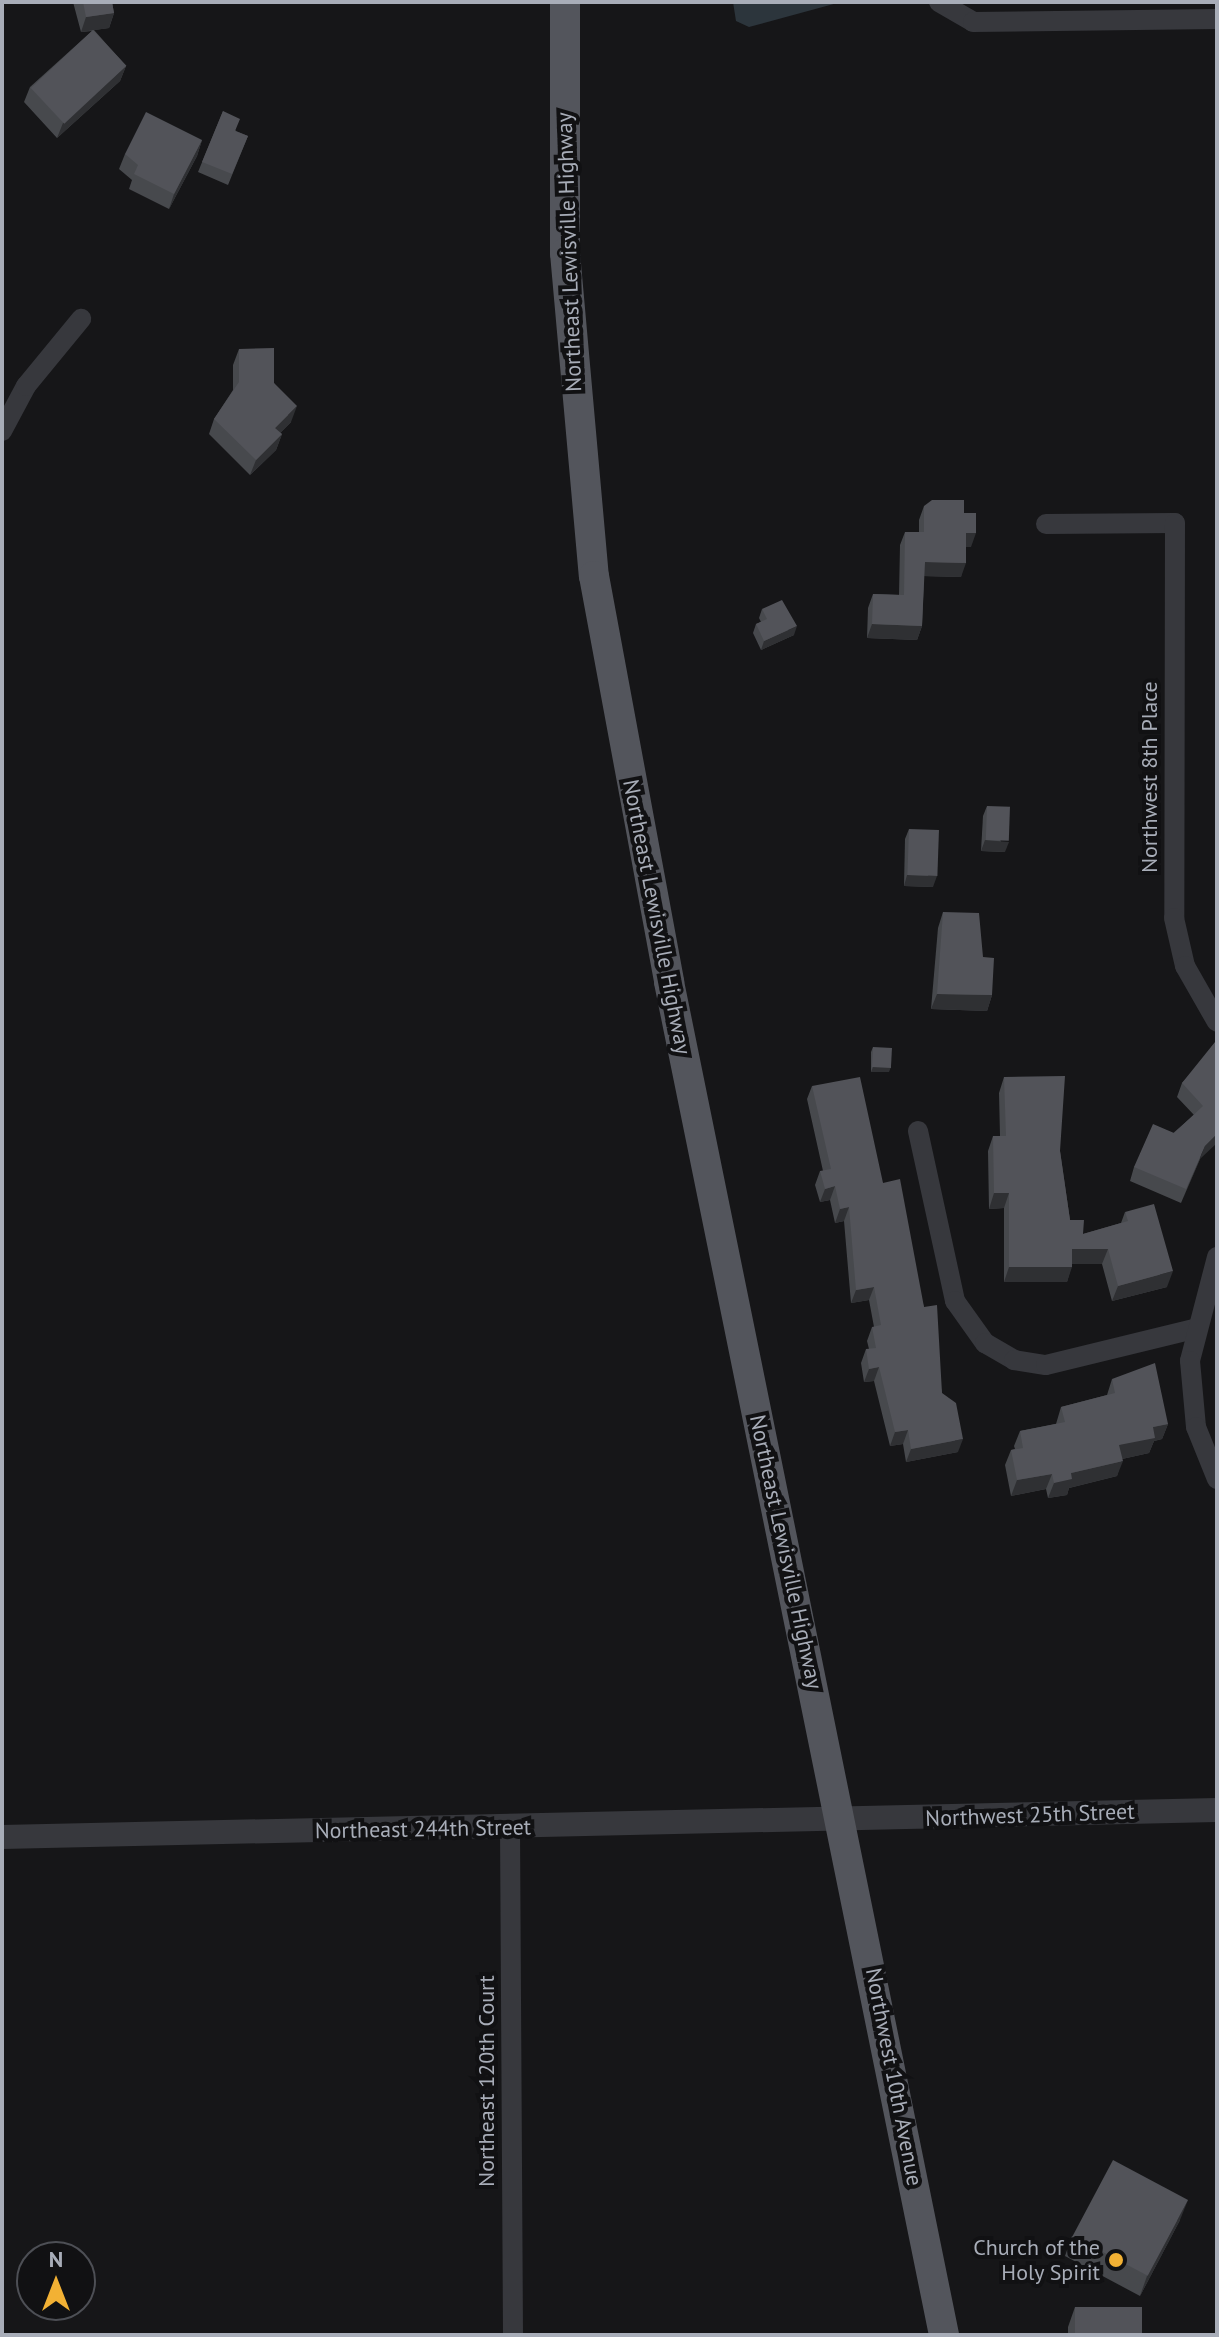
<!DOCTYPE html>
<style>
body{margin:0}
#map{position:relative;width:1219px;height:2337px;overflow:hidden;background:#161618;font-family:"PT Sans",sans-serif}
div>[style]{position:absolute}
.water>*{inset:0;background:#2c353c}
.minor>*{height:20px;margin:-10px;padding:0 10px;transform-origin:10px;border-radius:10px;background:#37383d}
.tertiary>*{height:24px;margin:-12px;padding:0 12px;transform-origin:12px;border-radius:12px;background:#37383d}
.primary>*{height:30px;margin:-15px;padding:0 15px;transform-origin:15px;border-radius:15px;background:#53555c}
.wall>*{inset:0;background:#47494d}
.shaded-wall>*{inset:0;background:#2f3033}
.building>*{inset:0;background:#525359;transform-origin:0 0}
.dots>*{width:22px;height:22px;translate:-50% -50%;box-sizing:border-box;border:4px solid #111113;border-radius:50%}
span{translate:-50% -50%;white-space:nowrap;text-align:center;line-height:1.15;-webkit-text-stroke:8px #111113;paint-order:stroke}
.street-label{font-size:22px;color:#a8adb8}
.poi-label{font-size:22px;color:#a8adb8}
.right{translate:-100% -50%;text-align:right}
.frame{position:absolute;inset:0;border:4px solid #a8adb8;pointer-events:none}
.north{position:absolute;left:16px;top:2241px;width:80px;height:80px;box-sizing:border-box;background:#111113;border:2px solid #4d4f55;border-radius:50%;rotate:0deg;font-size:22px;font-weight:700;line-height:32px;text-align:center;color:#a8adb8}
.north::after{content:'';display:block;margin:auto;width:28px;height:36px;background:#f2b134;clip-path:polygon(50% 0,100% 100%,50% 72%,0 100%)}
</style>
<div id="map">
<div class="water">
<div style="clip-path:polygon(733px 2px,841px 2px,749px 27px,736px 21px)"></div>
</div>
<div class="minor">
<div style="left:939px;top:2px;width:39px;rotate:30deg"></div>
<div style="left:973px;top:22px;width:244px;rotate:-0.7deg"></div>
<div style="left:2px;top:431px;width:51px;rotate:-61.9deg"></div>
<div style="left:26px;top:386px;width:87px;rotate:-50.6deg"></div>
<div style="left:1046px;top:524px;width:129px;rotate:-0.4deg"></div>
<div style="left:1175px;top:523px;width:395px;rotate:90.1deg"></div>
<div style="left:1174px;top:918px;width:49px;rotate:77.1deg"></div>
<div style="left:1185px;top:966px;width:64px;rotate:60.3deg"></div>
<div style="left:918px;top:1131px;width:174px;rotate:77.7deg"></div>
<div style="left:955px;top:1301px;width:52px;rotate:54.5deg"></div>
<div style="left:985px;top:1343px;width:34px;rotate:30deg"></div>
<div style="left:1014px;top:1360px;width:32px;rotate:9deg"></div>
<div style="left:1046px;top:1365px;width:152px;rotate:-13.7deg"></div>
<div style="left:1217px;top:1257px;width:107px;rotate:104.6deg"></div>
<div style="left:1190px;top:1361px;width:66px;rotate:84.8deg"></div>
<div style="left:1196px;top:1427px;width:56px;rotate:68deg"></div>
<div style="left:510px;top:1828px;width:507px;rotate:89.66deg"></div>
</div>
<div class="tertiary">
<div style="left:2px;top:1837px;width:1215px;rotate:-1.27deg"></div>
</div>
<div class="primary">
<div style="left:565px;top:2px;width:251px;rotate:90deg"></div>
<div style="left:565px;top:253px;width:324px;rotate:84.9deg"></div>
<div style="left:594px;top:576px;width:413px;rotate:79.5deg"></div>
<div style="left:669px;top:982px;width:1381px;rotate:78.51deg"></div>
</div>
<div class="wall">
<div style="clip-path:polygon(73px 2px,112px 2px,114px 13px,109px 28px,94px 30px,126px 66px,120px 81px,57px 138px,24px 102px,30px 87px,92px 31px,81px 32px)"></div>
<div style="clip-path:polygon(223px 111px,236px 131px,248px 136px,228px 185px,198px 172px)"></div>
<div style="clip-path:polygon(202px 140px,197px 156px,169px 209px,129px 189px,132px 180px,119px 169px,125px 154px)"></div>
<div style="clip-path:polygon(239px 349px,274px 383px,291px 422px,280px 433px,282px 434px,276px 450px,250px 475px,209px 434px,214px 419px,233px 390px,233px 365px)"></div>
<div style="clip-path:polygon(924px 506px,964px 513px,971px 547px,966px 547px,961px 577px,924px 576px,922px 626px,917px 640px,867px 638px,868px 608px,873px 594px,899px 595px,900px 545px,905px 532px,919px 532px,919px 520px)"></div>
<div style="clip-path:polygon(762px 609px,794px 635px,761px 650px,753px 633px,756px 624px,761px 622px,759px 618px)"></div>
<div style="clip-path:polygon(987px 806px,1005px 852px,981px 851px,983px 816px)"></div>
<div style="clip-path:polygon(909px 829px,933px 887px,904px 886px,905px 839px)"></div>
<div style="clip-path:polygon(943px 912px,992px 995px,987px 1011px,931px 1009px,938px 928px)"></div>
<div style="clip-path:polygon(1217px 1044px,1200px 1159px,1181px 1203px,1130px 1181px,1134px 1167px,1194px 1115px,1177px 1097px,1182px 1083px)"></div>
<div style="clip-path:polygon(873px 1047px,889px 1072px,871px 1072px,871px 1052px)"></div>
<div style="clip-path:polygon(1004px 1077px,1060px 1151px,1070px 1220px,1083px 1234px,1121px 1223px,1125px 1212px,1167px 1287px,1112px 1301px,1102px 1264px,1072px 1264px,1067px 1282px,1004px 1282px,1004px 1208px,989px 1209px,988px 1151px,993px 1136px,1000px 1136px,999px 1093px)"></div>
<div style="clip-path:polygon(812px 1086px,883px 1183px,924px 1307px,942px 1393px,958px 1452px,906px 1462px,903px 1444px,890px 1446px,874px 1381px,864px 1382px,861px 1363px,866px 1349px,869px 1349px,867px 1341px,872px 1327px,874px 1327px,869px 1300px,851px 1303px,844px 1221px,835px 1223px,830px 1200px,820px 1202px,815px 1185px,820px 1171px,823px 1171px,807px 1099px)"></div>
<div style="clip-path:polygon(1112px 1379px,1168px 1424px,1162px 1439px,1154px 1441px,1149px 1453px,1122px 1459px,1117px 1476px,1069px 1488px,1067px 1495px,1048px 1498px,1046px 1489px,1011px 1496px,1005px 1465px,1011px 1450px,1015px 1449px,1014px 1446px,1020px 1431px,1056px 1424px,1061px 1407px,1107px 1395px)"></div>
<div style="clip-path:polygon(1180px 2220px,1140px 2296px,1065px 2256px,1072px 2236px)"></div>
<div style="clip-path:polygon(1075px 2307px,1141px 2335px,1068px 2335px,1068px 2327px)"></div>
</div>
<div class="shaded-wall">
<div style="clip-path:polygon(114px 13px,109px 28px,81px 32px,86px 17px)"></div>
<div style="clip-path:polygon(126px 66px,120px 81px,57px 138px,63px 123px)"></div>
<div style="clip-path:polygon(202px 140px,197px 156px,169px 209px,174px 194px)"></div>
<div style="clip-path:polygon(297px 406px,291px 422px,270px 443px,275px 428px)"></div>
<div style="clip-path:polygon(282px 434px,276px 450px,250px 475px,256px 460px)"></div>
<div style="clip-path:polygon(966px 533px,976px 533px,971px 547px,961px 547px)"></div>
<div style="clip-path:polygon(925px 562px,966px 563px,961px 577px,920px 576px)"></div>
<div style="clip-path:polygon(872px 624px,922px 626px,917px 640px,867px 638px)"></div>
<div style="clip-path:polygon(797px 626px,794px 635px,761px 650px,764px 641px)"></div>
<div style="clip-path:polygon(985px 840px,1009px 842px,1005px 852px,981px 851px)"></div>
<div style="clip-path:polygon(907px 875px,937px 876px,933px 887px,904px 886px)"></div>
<div style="clip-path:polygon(937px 994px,992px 995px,987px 1011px,931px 1009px)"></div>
<div style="clip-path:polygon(873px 1067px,891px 1067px,889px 1072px,871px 1072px)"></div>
<div style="clip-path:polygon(1217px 1134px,1217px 1143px,1200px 1159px,1181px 1203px,1205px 1146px)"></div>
<div style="clip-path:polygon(835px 1186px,830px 1200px,820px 1202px,825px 1189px)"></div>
<div style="clip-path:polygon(994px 1193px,1009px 1193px,1004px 1208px,989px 1209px)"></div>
<div style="clip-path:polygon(849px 1207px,844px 1221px,835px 1223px,840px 1209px)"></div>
<div style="clip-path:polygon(1072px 1249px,1108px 1249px,1102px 1264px,1067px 1264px)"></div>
<div style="clip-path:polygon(1009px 1267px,1072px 1267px,1067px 1282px,1004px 1282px)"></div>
<div style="clip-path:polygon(1173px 1271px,1167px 1287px,1112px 1301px,1118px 1286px)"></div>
<div style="clip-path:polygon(874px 1287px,869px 1300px,851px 1303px,856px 1290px)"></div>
<div style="clip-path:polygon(879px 1367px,874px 1381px,864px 1382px,869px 1369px)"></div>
<div style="clip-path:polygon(1168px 1424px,1162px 1439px,1154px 1441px,1149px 1453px,1113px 1461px,1119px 1445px,1153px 1427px)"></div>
<div style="clip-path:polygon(908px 1430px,903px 1444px,890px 1446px,895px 1432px)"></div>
<div style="clip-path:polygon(963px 1439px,958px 1452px,906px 1462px,911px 1449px)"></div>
<div style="clip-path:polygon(1123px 1461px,1117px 1476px,1069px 1488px,1067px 1495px,1048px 1498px,1054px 1483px,1071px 1473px)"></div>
<div style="clip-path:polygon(1052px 1474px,1046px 1489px,1011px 1496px,1017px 1480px)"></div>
<div style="clip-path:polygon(1188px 2200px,1180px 2220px,1140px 2296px,1147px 2276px)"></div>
</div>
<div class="building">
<div style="clip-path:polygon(83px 2px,112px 2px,114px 13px,86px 17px)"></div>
<div style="left:93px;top:30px;width:49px;height:85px;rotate:47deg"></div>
<div style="clip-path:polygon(223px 111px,240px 119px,235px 131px,248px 136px,232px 174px,202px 162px)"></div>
<div style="clip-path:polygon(146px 112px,202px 140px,174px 194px,134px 174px,138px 165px,125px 154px)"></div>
<div style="clip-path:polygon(274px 348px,274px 383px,297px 406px,275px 428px,282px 434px,256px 460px,214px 419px,239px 382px,239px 349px)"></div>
<div style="clip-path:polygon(932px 500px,964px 500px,964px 513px,976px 513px,976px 533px,966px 533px,966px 563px,925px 562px,922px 626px,872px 624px,873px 594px,904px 595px,905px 532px,924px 532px,924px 506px)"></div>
<div style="clip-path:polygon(782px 600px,797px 626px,764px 641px,756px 624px,767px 619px,762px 609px)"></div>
<div style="left:987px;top:806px;width:23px;height:34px;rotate:2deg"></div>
<div style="left:909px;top:829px;width:30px;height:46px;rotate:2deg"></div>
<div style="clip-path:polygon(943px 912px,979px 913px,983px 957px,994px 958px,992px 995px,937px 994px)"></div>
<div style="clip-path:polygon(1215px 1042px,1217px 1044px,1217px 1134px,1205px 1146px,1186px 1189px,1134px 1167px,1153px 1124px,1174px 1133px,1203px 1106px,1182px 1083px)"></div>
<div style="left:873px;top:1047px;width:19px;height:20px;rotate:3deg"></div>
<div style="clip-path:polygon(1065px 1076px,1060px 1151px,1070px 1220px,1084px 1220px,1083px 1234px,1128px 1221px,1125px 1212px,1154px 1204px,1173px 1271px,1118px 1286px,1108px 1249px,1072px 1249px,1072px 1267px,1009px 1267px,1009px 1193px,994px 1193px,993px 1136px,1006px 1136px,1004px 1077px)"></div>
<div style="clip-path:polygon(860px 1077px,883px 1183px,900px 1179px,924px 1307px,937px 1305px,942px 1393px,956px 1403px,963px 1439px,911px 1449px,908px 1430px,895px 1432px,879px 1367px,869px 1369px,866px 1349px,876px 1348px,872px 1327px,881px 1325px,874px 1287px,856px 1290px,849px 1207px,840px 1209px,835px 1186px,825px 1189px,820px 1171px,831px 1169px,812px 1086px)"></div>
<div style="clip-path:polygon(1155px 1363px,1168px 1424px,1153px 1427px,1155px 1438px,1119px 1445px,1123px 1461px,1071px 1473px,1072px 1479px,1054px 1483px,1052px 1474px,1017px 1480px,1011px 1450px,1023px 1448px,1020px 1431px,1065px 1422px,1061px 1407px,1115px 1393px,1112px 1379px)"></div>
<div style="left:1113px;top:2160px;width:85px;height:86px;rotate:28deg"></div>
<div style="left:1075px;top:2307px;width:67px;height:28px"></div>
</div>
<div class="dots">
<div style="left:1116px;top:2260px;background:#f2b134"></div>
</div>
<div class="street-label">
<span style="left:569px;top:252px;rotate:-92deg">Northeast Lewisville Highway</span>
<span style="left:1150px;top:777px;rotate:-90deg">Northwest 8th Place</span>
<span style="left:657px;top:917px;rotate:79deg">Northeast Lewisville Highway</span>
<span style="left:786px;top:1552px;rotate:78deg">Northeast Lewisville Highway</span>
<span style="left:1030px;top:1815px;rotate:-2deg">Northwest 25th Street</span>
<span style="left:423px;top:1829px;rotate:-1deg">Northeast 244th Street</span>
<span style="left:894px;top:2077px;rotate:79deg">Northwest 10th Avenue</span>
<span style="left:487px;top:2081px;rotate:-90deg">Northeast 120th Court</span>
</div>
<div class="poi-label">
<span class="right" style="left:1100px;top:2260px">Church of the<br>Holy Spirit</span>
</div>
<div class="frame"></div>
<div class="north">N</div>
</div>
